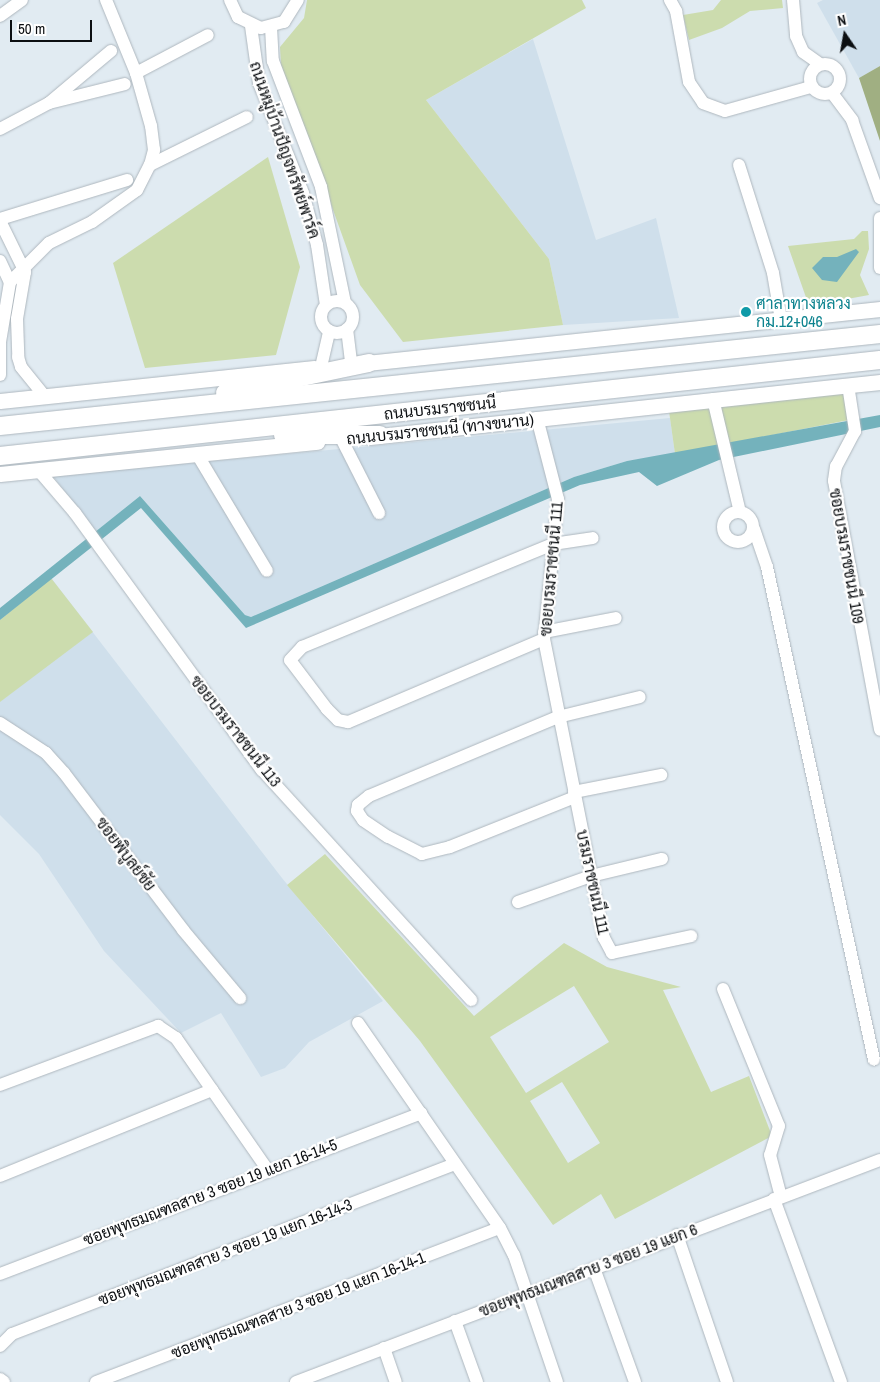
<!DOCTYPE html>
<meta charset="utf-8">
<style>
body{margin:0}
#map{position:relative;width:880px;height:1382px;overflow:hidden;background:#e1ebf2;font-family:"Archivo Narrow",Sarabun,sans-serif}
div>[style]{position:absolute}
.built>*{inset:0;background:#cfdfeb}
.green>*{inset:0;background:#ccdcae}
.forest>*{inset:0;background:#a0af82}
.water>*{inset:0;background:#74b2bc}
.roads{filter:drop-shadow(0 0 1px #aeb7be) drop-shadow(0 0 1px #aeb7be)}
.minor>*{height:12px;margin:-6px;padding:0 6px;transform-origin:6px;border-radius:6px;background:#fff}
.minor>.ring{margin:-6px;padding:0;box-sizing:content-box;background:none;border:12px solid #fff;border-radius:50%}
.major>*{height:15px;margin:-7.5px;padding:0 7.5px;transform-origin:7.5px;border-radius:7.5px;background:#fff}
.highway>*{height:18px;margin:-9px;padding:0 9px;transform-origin:9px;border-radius:9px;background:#fff}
.dots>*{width:14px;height:14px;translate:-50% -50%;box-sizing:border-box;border:2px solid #fff;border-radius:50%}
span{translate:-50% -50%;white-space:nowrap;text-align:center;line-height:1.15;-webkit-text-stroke:4.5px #fff;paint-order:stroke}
.street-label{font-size:16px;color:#0c0f12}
.culture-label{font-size:16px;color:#0d838f}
.left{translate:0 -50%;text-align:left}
.north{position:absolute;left:820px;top:10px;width:50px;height:50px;-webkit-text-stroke:4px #fff;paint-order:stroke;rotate:348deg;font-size:14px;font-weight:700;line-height:20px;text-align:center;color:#0c0f12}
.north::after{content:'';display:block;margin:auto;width:18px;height:22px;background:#0c0f12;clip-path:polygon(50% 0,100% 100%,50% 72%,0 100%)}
.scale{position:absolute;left:10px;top:20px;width:82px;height:22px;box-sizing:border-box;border:2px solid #0c0f12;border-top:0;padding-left:6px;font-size:15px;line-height:18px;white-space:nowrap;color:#0c0f12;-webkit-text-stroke:4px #fff;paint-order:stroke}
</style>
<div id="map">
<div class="built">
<div style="clip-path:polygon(823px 0,880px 0,880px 66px,859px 78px,817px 3px)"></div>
<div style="clip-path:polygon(533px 39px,596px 240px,656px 218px,679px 318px,563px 325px,549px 259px,426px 100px)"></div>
<div style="clip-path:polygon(670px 418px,675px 454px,627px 461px,574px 477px,251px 617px,245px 615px,140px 496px,95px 532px,53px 476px)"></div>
<div style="clip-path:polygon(51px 578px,282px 878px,383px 1001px,309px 1042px,285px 1068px,261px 1077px,221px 1013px,181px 1033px,104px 951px,39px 854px,0 815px,0 620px)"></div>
</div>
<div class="green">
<div style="clip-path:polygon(307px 0,582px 0,586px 8px,426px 100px,549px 259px,563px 325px,403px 342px,360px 285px,281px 65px,280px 47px,304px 18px)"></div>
<div style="clip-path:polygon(721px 0,782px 0,783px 8px,750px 11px,722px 28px,689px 40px,683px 15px,713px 10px)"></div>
<div style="clip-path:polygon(268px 157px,300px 267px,276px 355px,145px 368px,113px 263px)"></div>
<div style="clip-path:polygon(862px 231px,868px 231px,869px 249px,860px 275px,869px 295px,809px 306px,788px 246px,854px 239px)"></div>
<div style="clip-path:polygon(844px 392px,849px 420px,675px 454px,669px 411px)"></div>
<div style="clip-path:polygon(51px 578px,93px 632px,0 702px,0 620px)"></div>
<div style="clip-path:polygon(evenodd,325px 854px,474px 1016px,564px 943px,607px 967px,681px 987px,663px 990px,711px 1092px,749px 1076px,772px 1136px,615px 1219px,601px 1194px,553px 1225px,420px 1041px,287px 885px,325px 854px,574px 986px,609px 1042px,526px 1093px,490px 1037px,574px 986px,325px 854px,562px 1082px,600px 1143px,568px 1163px,530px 1101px,562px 1082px)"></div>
</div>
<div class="forest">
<div style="clip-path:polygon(880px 66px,880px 141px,859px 78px)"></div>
</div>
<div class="water">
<div style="clip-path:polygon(856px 249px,859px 252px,837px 282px,822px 280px,812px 268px,823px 257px,837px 257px)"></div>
<div style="clip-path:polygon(880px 415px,880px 427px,719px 460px,657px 486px,639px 472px,580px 485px,246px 628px,141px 508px,0 620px,0 608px,140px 496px,245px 615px,251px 617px,574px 477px,627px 461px)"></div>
</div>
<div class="roads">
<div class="minor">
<div style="left:230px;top:0;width:19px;rotate:65deg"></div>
<div style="left:238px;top:17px;width:25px;rotate:26deg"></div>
<div style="left:261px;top:28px;width:24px;rotate:-15deg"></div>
<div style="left:284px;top:22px;width:26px;rotate:-58deg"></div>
<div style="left:670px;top:0;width:13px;rotate:61deg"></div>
<div style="left:676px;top:11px;width:72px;rotate:79.6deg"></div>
<div style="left:689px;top:82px;width:25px;rotate:56deg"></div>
<div style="left:703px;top:103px;width:23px;rotate:20deg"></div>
<div style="left:725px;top:111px;width:89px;rotate:-15.6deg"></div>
<div style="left:793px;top:0;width:36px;rotate:85deg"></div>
<div style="left:796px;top:36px;width:17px;rotate:66deg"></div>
<div style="left:803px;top:52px;width:21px;rotate:35deg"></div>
<div style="left:0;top:16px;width:27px;rotate:-36deg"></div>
<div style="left:251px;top:26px;width:58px;rotate:82deg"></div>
<div style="left:259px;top:83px;width:118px;rotate:68.2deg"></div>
<div style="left:303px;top:193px;width:54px;rotate:74.9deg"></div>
<div style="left:317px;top:245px;width:61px;rotate:81.5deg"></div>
<div style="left:271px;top:27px;width:34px;rotate:87deg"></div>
<div style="left:273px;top:61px;width:135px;rotate:69.1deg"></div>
<div style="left:321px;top:187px;width:118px;rotate:78.3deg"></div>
<div class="ring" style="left:810px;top:64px;width:18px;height:18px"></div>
<div style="left:136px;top:73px;width:81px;rotate:-27.8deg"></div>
<div style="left:832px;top:93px;width:34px;rotate:53deg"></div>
<div style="left:852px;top:120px;width:83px;rotate:70.3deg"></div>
<div style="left:49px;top:103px;width:78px;rotate:-14deg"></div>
<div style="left:0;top:129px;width:55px;rotate:-28deg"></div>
<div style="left:49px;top:103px;width:81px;rotate:-40deg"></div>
<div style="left:150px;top:165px;width:108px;rotate:-26.3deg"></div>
<div style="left:739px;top:165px;width:113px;rotate:72.5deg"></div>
<div style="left:773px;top:273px;width:48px;rotate:80.3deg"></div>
<div style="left:880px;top:218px;width:50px;rotate:90deg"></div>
<div style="left:0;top:219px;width:133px;rotate:-17.1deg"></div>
<div style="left:0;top:221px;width:57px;rotate:63.9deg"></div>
<div style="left:25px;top:272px;width:48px;rotate:99.7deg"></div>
<div style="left:17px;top:319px;width:38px;rotate:88deg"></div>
<div style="left:18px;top:357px;width:10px;rotate:73deg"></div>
<div style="left:21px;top:367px;width:38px;rotate:51deg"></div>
<div style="left:0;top:261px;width:23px;rotate:65deg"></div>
<div class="ring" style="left:321px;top:301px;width:20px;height:20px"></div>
<div style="left:347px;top:329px;width:35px;rotate:83deg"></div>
<div style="left:321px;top:367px;width:37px;rotate:-77deg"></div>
<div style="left:0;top:375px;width:33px;rotate:-90deg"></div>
<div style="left:0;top:342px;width:61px;rotate:-80.5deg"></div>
<div style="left:10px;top:282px;width:55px;rotate:-45deg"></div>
<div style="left:49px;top:243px;width:48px;rotate:-26deg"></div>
<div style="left:92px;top:222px;width:55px;rotate:-35.4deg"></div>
<div style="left:137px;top:190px;width:28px;rotate:-63deg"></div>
<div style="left:150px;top:165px;width:16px;rotate:-75deg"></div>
<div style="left:154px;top:150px;width:24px;rotate:-97deg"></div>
<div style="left:151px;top:126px;width:55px;rotate:-105.8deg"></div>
<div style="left:136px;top:73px;width:79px;rotate:-112.3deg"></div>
<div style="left:848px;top:385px;width:47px;rotate:81.3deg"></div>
<div style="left:855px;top:431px;width:40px;rotate:118deg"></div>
<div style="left:836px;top:466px;width:15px;rotate:98deg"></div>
<div style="left:834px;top:481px;width:253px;rotate:79.5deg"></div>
<div style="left:713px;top:399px;width:116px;rotate:76.6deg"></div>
<div style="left:537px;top:418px;width:84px;rotate:75.5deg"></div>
<div style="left:558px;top:499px;width:141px;rotate:95.7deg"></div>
<div style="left:544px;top:639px;width:305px;rotate:78.7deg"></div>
<div style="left:604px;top:938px;width:17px;rotate:62deg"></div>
<div style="left:612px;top:953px;width:81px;rotate:-12.1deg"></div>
<div style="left:342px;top:440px;width:82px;rotate:63.1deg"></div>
<div style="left:197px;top:454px;width:136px;rotate:59.1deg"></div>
<div style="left:39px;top:471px;width:55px;rotate:49.4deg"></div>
<div style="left:75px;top:513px;width:318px;rotate:54deg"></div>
<div style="left:262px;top:770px;width:311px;rotate:47.7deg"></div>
<div class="ring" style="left:723px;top:512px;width:18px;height:18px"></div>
<div style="left:754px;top:529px;width:40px;rotate:71.1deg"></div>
<div style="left:767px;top:567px;width:504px;rotate:77.75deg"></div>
<div style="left:544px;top:632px;width:73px;rotate:-11deg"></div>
<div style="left:544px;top:639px;width:213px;rotate:157deg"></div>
<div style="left:348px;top:722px;width:10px;rotate:-169deg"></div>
<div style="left:338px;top:720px;width:16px;rotate:-135deg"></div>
<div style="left:327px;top:709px;width:61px;rotate:-127.1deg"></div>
<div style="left:290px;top:660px;width:18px;rotate:-47deg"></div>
<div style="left:302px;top:647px;width:271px;rotate:-22.3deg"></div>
<div style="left:553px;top:544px;width:40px;rotate:-8.5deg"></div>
<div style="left:0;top:723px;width:55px;rotate:33.1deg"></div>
<div style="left:46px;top:753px;width:27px;rotate:48deg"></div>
<div style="left:64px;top:773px;width:197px;rotate:52.8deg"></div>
<div style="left:183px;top:930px;width:89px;rotate:50deg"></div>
<div style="left:574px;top:792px;width:89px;rotate:-11.1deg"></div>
<div style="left:575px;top:797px;width:135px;rotate:158.2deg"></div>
<div style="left:450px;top:847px;width:29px;rotate:166deg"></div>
<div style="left:422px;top:854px;width:38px;rotate:-153deg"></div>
<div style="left:388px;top:837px;width:30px;rotate:-146deg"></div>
<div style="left:363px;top:820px;width:11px;rotate:-124deg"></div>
<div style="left:357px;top:811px;width:6px;rotate:-81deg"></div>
<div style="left:358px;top:805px;width:14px;rotate:-39deg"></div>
<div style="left:369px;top:796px;width:205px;rotate:-22.7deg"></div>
<div style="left:558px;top:717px;width:84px;rotate:-13.7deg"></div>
<div style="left:518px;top:902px;width:77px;rotate:-19.6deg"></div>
<div style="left:591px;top:876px;width:73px;rotate:-13.5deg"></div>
<div style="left:723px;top:989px;width:148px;rotate:67.8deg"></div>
<div style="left:779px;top:1126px;width:30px;rotate:107deg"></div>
<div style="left:770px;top:1155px;width:43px;rotate:75.3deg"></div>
<div style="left:358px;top:1023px;width:249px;rotate:55.3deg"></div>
<div style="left:500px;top:1228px;width:30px;rotate:63deg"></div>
<div style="left:514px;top:1255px;width:134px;rotate:71.3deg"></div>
<div style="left:0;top:1085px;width:169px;rotate:-20.5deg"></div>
<div style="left:158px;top:1026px;width:22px;rotate:34deg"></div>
<div style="left:176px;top:1038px;width:160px;rotate:55.2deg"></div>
<div style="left:0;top:1176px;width:229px;rotate:-22.1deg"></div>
<div style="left:774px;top:1199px;width:195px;rotate:69.9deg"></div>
<div style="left:677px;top:1235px;width:155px;rotate:71.2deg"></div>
<div style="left:594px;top:1268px;width:121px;rotate:70.2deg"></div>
<div style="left:0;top:1274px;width:451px;rotate:-20.9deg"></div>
<div style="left:455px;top:1321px;width:65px;rotate:70.2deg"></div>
<div style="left:0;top:1346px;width:17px;rotate:-45deg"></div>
<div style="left:12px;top:1334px;width:474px;rotate:-21deg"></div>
<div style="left:384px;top:1348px;width:36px;rotate:71deg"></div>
<div style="left:0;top:1379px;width:5px;rotate:37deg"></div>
<div style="left:96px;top:1382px;width:432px;rotate:-20.9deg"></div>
<div style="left:296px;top:1382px;width:625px;rotate:-20.81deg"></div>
</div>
<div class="major">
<div style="left:357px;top:364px;width:526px;rotate:-6deg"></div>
<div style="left:0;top:401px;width:316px;rotate:-6deg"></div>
<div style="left:370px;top:437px;width:513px;rotate:-6.16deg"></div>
<div style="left:0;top:474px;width:319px;rotate:-5.8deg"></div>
</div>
<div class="highway">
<div style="left:225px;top:393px;width:147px;rotate:-11.8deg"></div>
<div style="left:0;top:426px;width:885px;rotate:-5.97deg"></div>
<div style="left:283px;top:435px;width:97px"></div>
<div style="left:0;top:456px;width:885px;rotate:-6.23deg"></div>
</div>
</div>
<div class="dots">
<div style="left:746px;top:312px;background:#0f9aa8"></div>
</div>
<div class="street-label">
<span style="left:285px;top:150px;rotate:71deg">ถนนหมู่บ้านปัญจทรัพย์พาร์ค</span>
<span style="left:440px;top:408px;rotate:-6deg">ถนนบรมราชชนนี</span>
<span style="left:440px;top:429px;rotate:-6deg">ถนนบรมราชชนนี (ทางขนาน)</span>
<span style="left:847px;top:556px;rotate:80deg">ซอยบรมราชชนนี 109</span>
<span style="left:551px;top:569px;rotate:-85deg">ซอยบรมราชชนนี 111</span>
<span style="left:236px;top:731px;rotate:52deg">ซอยบรมราชชนนี 113</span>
<span style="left:126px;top:854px;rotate:53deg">ซอยพิบูลย์ชัย</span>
<span style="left:593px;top:882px;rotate:78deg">บรมราชชนนี 111</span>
<span style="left:210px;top:1192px;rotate:-21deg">ซอยพุทธมณฑลสาย 3 ซอย 19 แยก 16-14-5</span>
<span style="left:225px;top:1252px;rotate:-21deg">ซอยพุทธมณฑลสาย 3 ซอย 19 แยก 16-14-3</span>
<span style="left:588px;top:1270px;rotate:-21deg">ซอยพุทธมณฑลสาย 3 ซอย 19 แยก 6</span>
<span style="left:298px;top:1305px;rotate:-21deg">ซอยพุทธมณฑลสาย 3 ซอย 19 แยก 16-14-1</span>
</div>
<div class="culture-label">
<span class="left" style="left:756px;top:312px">ศาลาทางหลวง<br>กม.12+046</span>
</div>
<div class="north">N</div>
<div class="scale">50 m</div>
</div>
